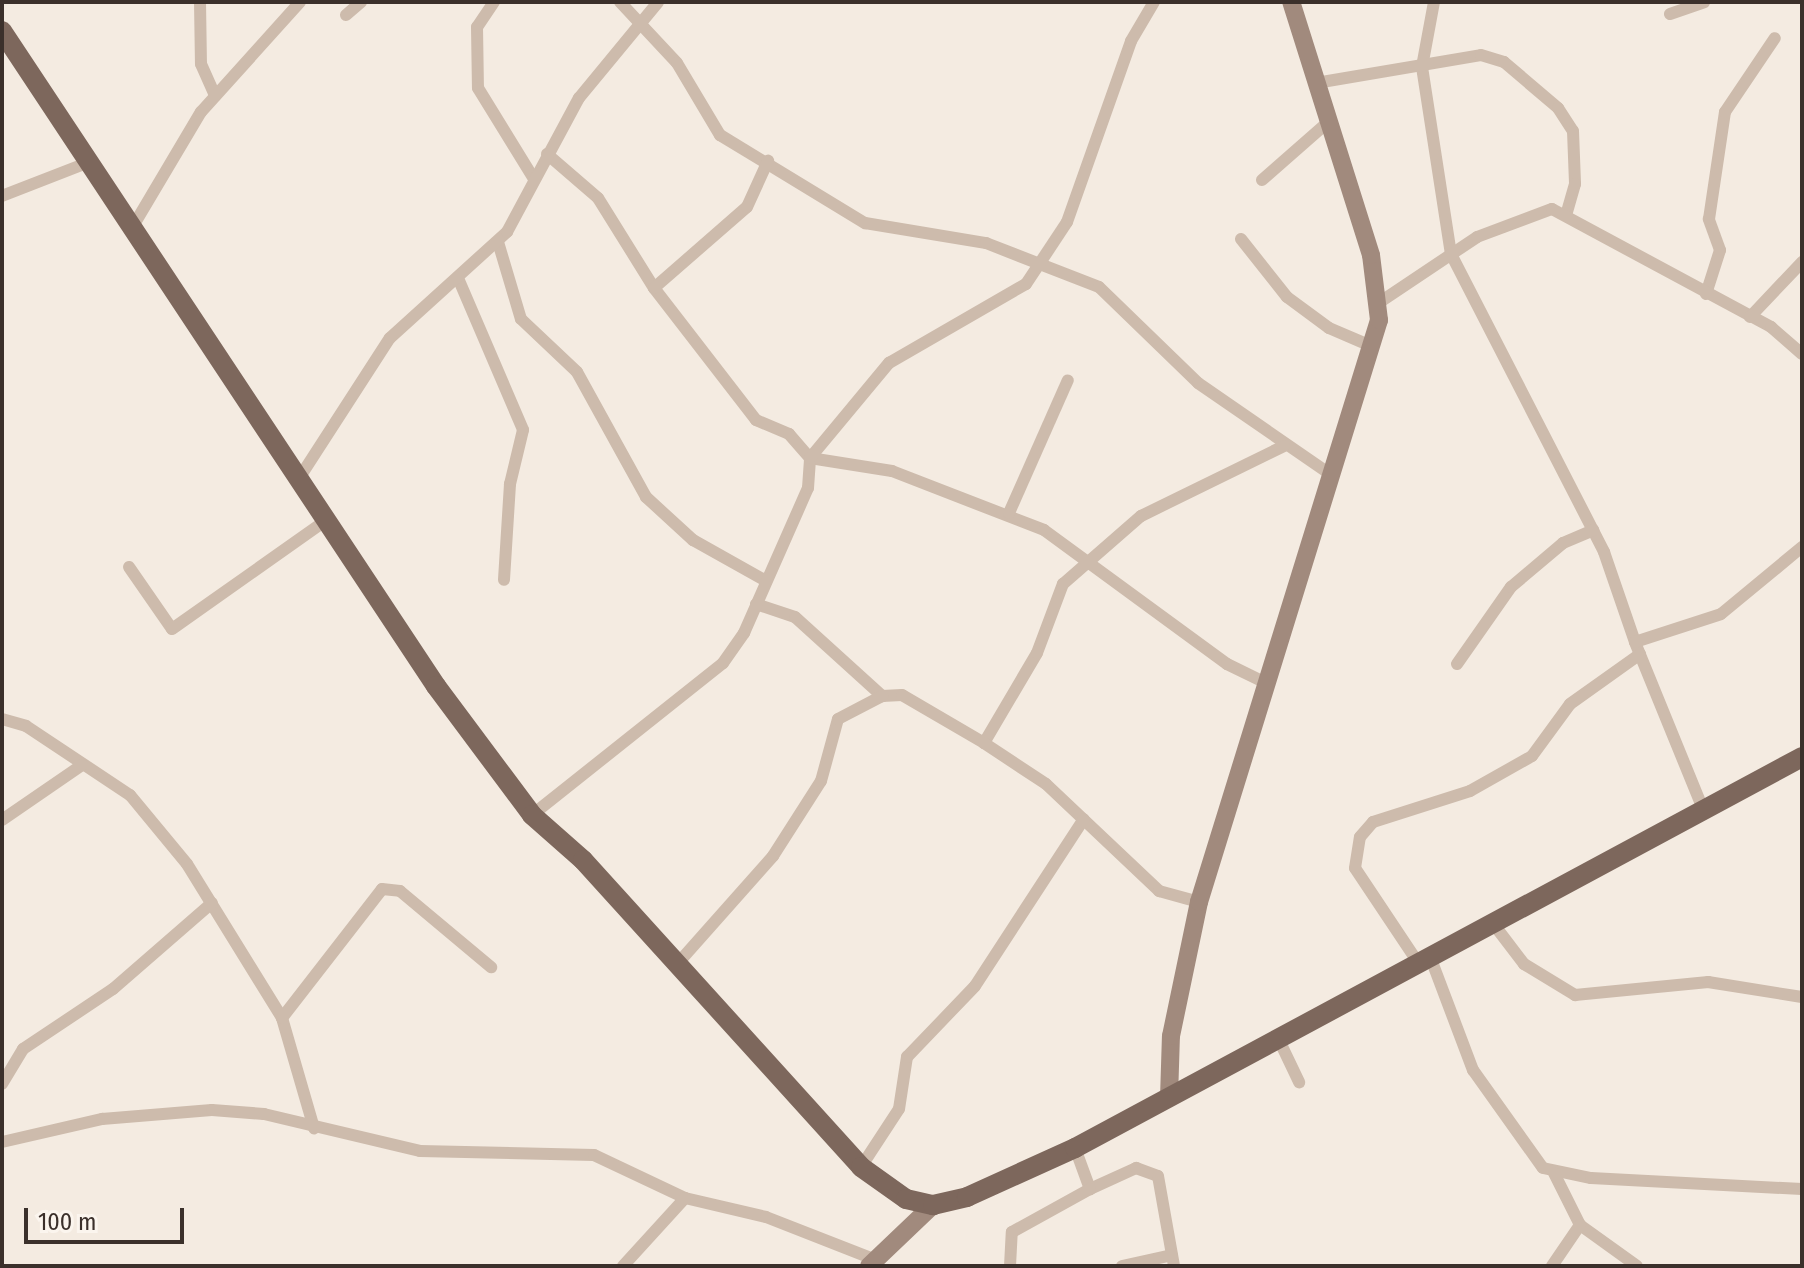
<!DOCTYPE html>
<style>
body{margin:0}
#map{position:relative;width:1804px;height:1268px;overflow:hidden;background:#f4ebe1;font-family:"Fira Sans Condensed",sans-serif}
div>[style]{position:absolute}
.street>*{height:12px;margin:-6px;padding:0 6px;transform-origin:6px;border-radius:6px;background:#cdbbac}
.secondary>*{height:18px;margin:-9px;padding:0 9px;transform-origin:9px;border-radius:9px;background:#a18a7d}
.primary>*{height:20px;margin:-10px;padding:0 10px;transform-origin:10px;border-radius:10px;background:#7d675c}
span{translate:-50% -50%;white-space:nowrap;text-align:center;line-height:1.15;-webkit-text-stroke:7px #fbf5ee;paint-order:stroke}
.frame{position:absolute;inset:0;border:4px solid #3b302b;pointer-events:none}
.scale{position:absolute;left:24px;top:1208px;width:160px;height:36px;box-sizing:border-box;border:4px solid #3b302b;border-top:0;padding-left:10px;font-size:24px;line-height:28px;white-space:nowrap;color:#3b302b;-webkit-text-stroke:6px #fbf5ee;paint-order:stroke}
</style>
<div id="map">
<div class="street">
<div style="left:200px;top:2px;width:62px;rotate:89.1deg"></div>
<div style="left:201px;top:64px;width:35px;rotate:66deg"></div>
<div style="left:494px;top:2px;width:30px;rotate:124deg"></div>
<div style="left:477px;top:27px;width:61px;rotate:89.1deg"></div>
<div style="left:478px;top:88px;width:107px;rotate:58.4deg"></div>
<div style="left:620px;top:2px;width:83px;rotate:46.9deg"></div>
<div style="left:677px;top:63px;width:84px;rotate:59.2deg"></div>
<div style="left:720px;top:135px;width:170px;rotate:31.3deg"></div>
<div style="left:865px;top:223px;width:123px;rotate:9.4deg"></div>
<div style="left:986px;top:243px;width:121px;rotate:21.3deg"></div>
<div style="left:1099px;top:287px;width:138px;rotate:44.1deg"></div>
<div style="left:1198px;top:383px;width:160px;rotate:34.6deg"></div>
<div style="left:1434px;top:2px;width:66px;rotate:100.5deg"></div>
<div style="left:1422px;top:67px;width:189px;rotate:81.2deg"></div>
<div style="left:1451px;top:254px;width:335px;rotate:62.8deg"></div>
<div style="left:1604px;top:552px;width:95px;rotate:71deg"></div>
<div style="left:1670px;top:14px;width:36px;rotate:-19deg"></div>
<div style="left:346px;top:15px;width:20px;rotate:-41deg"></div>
<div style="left:1316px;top:83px;width:167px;rotate:-9.6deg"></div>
<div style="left:1481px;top:55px;width:24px;rotate:17deg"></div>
<div style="left:1504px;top:62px;width:71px;rotate:40.4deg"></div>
<div style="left:1558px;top:108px;width:27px;rotate:57deg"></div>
<div style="left:1573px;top:131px;width:53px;rotate:87.8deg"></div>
<div style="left:1575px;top:184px;width:32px;rotate:106deg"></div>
<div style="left:547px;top:154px;width:67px;rotate:40.8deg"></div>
<div style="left:598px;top:198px;width:106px;rotate:58.1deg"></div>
<div style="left:654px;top:288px;width:167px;rotate:52.3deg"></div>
<div style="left:756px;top:420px;width:36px;rotate:23deg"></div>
<div style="left:789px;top:434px;width:32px;rotate:49deg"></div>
<div style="left:810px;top:458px;width:83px;rotate:9deg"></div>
<div style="left:892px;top:471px;width:163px;rotate:21.2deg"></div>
<div style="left:1044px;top:530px;width:227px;rotate:36.2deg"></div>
<div style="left:1227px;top:664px;width:43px;rotate:26deg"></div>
<div style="left:1262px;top:180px;width:88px;rotate:-41.3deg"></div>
<div style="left:2px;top:196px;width:93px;rotate:-21.3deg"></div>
<div style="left:132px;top:228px;width:135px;rotate:-59.3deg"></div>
<div style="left:201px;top:112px;width:148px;rotate:-48deg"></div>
<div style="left:1241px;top:239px;width:74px;rotate:51.6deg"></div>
<div style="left:1287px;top:297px;width:52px;rotate:36.4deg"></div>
<div style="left:1329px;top:328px;width:46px;rotate:23.2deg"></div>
<div style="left:498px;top:242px;width:80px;rotate:73.4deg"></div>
<div style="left:521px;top:319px;width:77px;rotate:43.4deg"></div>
<div style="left:577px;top:372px;width:143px;rotate:61.1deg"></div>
<div style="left:646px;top:497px;width:64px;rotate:42.5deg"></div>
<div style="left:693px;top:540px;width:84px;rotate:29.3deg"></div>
<div style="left:458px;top:278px;width:165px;rotate:66.8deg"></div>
<div style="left:523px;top:430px;width:56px;rotate:103.5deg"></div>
<div style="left:510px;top:484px;width:96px;rotate:93.6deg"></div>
<div style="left:654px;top:288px;width:123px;rotate:-41.1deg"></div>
<div style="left:747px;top:207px;width:51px;rotate:-65.5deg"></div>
<div style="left:1706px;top:294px;width:46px;rotate:-72.3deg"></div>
<div style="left:1720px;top:250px;width:33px;rotate:-110deg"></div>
<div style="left:1709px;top:219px;width:108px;rotate:-81.5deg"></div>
<div style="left:1725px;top:112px;width:89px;rotate:-56deg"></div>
<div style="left:1380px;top:302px;width:117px;rotate:-33.8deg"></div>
<div style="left:1477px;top:237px;width:80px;rotate:-20.5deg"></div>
<div style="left:1552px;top:209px;width:249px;rotate:28.3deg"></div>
<div style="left:1771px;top:327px;width:41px;rotate:41.1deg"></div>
<div style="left:1750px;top:317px;width:76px;rotate:-46.6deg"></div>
<div style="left:298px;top:480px;width:169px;rotate:-57.1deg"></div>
<div style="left:390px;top:338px;width:158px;rotate:-42.2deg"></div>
<div style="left:507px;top:232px;width:152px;rotate:-61.8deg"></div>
<div style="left:579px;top:98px;width:124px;rotate:-50.5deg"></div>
<div style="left:1009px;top:513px;width:145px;rotate:-66.1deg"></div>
<div style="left:129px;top:567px;width:75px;rotate:55.3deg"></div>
<div style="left:172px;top:629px;width:187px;rotate:-35.2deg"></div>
<div style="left:756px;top:604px;width:41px;rotate:18.4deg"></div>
<div style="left:795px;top:617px;width:118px;rotate:42.2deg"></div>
<div style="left:882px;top:696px;width:20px;rotate:-3deg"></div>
<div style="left:902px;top:695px;width:95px;rotate:30.3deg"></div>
<div style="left:984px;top:743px;width:104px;rotate:-59.5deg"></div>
<div style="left:1037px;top:653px;width:74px;rotate:-69.4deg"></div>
<div style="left:1063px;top:584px;width:103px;rotate:-41.1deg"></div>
<div style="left:1141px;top:516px;width:159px;rotate:-26.1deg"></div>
<div style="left:1457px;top:664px;width:94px;rotate:-55deg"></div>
<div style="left:1511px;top:587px;width:68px;rotate:-40.2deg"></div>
<div style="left:1563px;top:543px;width:33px;rotate:-23deg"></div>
<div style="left:2px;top:719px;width:25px;rotate:16deg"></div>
<div style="left:26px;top:726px;width:125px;rotate:33.6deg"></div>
<div style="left:130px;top:795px;width:89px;rotate:50.4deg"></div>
<div style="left:187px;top:864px;width:181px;rotate:58.3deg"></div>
<div style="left:282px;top:1018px;width:115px;rotate:73.8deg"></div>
<div style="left:984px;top:743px;width:74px;rotate:33.5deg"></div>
<div style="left:1046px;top:784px;width:156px;rotate:43.4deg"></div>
<div style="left:1159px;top:891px;width:41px;rotate:15.4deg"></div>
<div style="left:1703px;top:809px;width:180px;rotate:-112.2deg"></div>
<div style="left:1635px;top:642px;width:90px;rotate:-18deg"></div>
<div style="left:1721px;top:614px;width:105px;rotate:-39.6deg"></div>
<div style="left:532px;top:815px;width:244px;rotate:-38.5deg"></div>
<div style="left:723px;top:663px;width:37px;rotate:-55deg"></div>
<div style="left:744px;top:633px;width:158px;rotate:-66.2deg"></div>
<div style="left:808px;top:488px;width:30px;rotate:-86deg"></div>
<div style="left:810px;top:458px;width:124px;rotate:-50.3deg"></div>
<div style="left:889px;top:363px;width:158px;rotate:-30deg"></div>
<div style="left:1026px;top:284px;width:74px;rotate:-56.5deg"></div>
<div style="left:1067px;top:222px;width:192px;rotate:-70.5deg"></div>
<div style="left:1131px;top:41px;width:45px;rotate:-59.5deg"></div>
<div style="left:2px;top:820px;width:97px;rotate:-34.5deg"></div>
<div style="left:1492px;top:922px;width:53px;rotate:52.7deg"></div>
<div style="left:1524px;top:964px;width:60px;rotate:31.3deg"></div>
<div style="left:1575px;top:995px;width:134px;rotate:-5.6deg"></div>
<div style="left:1708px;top:982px;width:95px;rotate:9.1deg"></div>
<div style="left:1431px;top:959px;width:119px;rotate:69.3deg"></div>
<div style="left:1473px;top:1070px;width:120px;rotate:54.5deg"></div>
<div style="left:1543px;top:1168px;width:49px;rotate:11.8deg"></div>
<div style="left:1591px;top:1178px;width:211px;rotate:3deg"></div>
<div style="left:679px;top:962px;width:142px;rotate:-48.4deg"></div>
<div style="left:773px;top:856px;width:89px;rotate:-57.4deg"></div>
<div style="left:821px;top:781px;width:64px;rotate:-74.7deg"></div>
<div style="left:838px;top:719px;width:50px;rotate:-27.6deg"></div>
<div style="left:1419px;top:964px;width:115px;rotate:-123.7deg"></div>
<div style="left:1355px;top:868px;width:31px;rotate:-81deg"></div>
<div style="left:1360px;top:837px;width:20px;rotate:-49deg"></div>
<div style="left:1373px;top:822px;width:102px;rotate:-17.7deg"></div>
<div style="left:1470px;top:791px;width:71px;rotate:-29.4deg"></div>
<div style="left:1532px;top:756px;width:64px;rotate:-53.8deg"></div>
<div style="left:1570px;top:704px;width:86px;rotate:-35.5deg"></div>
<div style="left:282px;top:1018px;width:163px;rotate:-52.2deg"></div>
<div style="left:382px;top:889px;width:18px;rotate:6deg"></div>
<div style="left:400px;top:891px;width:119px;rotate:39.9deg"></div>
<div style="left:1279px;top:1040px;width:47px;rotate:64.5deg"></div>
<div style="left:2px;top:1084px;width:41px;rotate:-59deg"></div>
<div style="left:23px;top:1049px;width:108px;rotate:-33.7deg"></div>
<div style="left:113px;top:989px;width:131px;rotate:-41deg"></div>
<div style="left:2px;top:1142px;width:103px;rotate:-13deg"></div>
<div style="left:102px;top:1119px;width:110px;rotate:-4.7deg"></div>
<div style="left:212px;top:1110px;width:52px;rotate:4.4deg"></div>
<div style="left:264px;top:1114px;width:160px;rotate:13.3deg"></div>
<div style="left:420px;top:1151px;width:174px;rotate:1.3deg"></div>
<div style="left:594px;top:1155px;width:101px;rotate:25.3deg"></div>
<div style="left:685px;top:1198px;width:83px;rotate:13.2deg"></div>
<div style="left:766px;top:1217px;width:115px;rotate:21.4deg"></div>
<div style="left:1075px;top:1148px;width:44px;rotate:69.9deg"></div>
<div style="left:1090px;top:1189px;width:51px;rotate:-24.5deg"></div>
<div style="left:1136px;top:1168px;width:23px;rotate:20deg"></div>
<div style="left:1158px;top:1176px;width:91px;rotate:79.9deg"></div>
<div style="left:861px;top:1167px;width:69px;rotate:-56.8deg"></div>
<div style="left:899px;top:1109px;width:53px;rotate:-81.3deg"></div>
<div style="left:907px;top:1057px;width:98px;rotate:-46.2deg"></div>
<div style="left:975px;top:986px;width:199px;rotate:-56.9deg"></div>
<div style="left:1554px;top:1173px;width:58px;rotate:63.4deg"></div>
<div style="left:1580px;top:1225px;width:70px;rotate:35.7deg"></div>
<div style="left:623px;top:1266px;width:92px;rotate:-47.6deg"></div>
<div style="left:1010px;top:1266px;width:34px;rotate:-87deg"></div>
<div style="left:1012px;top:1232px;width:89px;rotate:-28.9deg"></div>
<div style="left:1122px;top:1266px;width:51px;rotate:-12.4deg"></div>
<div style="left:1552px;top:1266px;width:50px;rotate:-55.7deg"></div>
</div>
<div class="secondary">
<div style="left:1169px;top:1098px;width:62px;rotate:-88.2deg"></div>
<div style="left:1171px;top:1036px;width:137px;rotate:-78.2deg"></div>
<div style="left:1199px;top:902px;width:609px;rotate:-72.81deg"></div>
<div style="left:1379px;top:320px;width:65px;rotate:-97deg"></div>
<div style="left:1371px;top:255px;width:265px;rotate:-107.5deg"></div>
<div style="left:869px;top:1266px;width:88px;rotate:-43.6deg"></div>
</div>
<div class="primary">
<div style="left:2px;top:31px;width:786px;rotate:56.47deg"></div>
<div style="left:436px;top:686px;width:161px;rotate:53.3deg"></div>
<div style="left:532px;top:815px;width:68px;rotate:41.4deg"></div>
<div style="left:583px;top:860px;width:414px;rotate:47.8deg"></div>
<div style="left:861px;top:1167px;width:55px;rotate:35.4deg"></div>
<div style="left:906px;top:1199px;width:28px;rotate:13deg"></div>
<div style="left:933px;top:1205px;width:35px;rotate:-13deg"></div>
<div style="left:967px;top:1197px;width:119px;rotate:-24.4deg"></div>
<div style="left:1075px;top:1148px;width:825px;rotate:-28.27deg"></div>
</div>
<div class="frame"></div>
<div class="scale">100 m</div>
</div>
